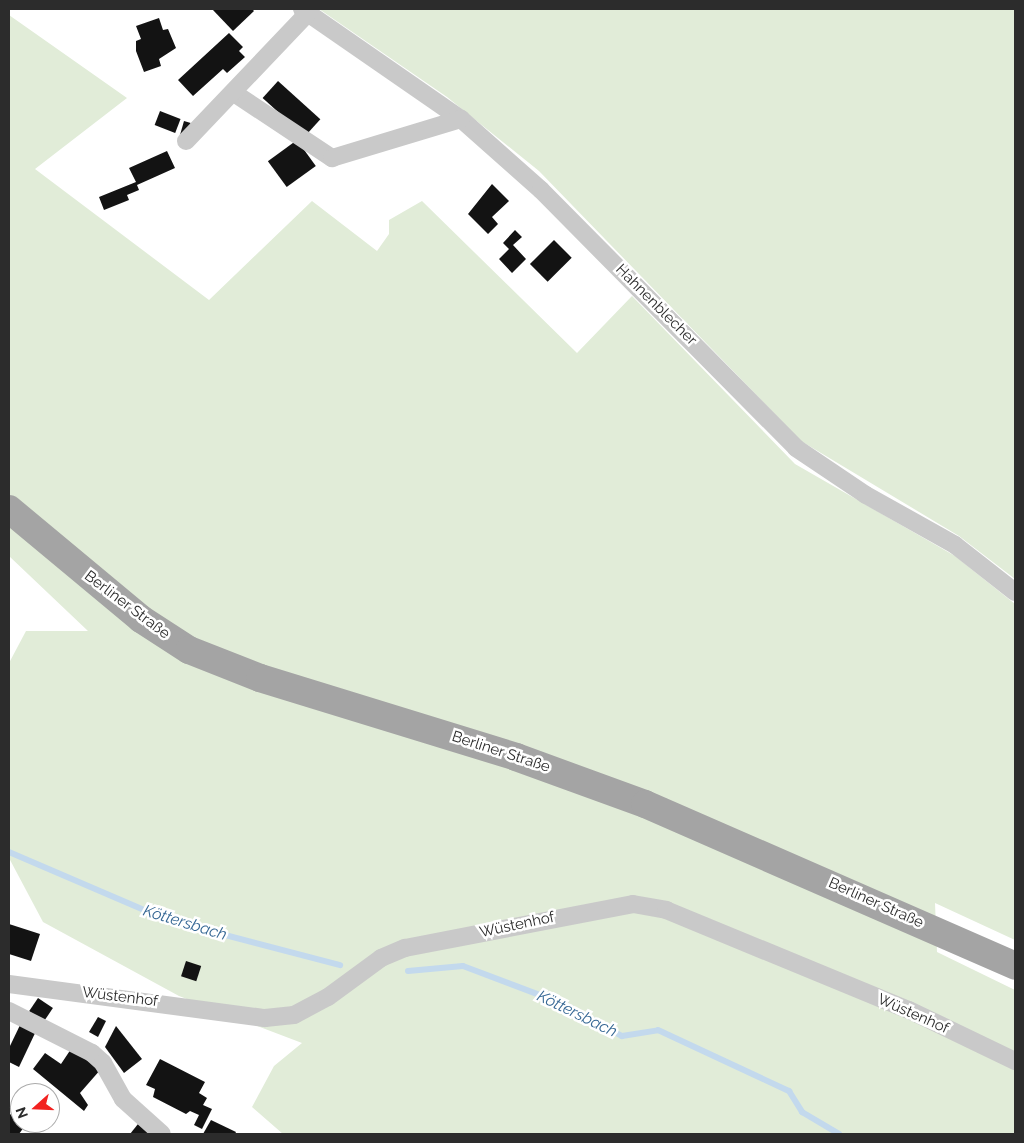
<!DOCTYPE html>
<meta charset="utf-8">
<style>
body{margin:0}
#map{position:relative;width:1024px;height:1143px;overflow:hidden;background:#fff;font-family:Raleway,sans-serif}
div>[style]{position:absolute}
.green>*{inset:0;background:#e1ecd8}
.stream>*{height:6px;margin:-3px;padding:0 3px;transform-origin:3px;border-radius:3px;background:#c3d9ed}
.building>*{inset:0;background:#131313;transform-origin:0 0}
.street>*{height:18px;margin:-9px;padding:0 9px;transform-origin:9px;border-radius:9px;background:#c9c9c9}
.primary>*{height:28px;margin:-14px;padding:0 14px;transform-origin:14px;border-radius:14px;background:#a4a4a4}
span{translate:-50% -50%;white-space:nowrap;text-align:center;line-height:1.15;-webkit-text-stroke:5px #fff;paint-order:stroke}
.street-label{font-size:15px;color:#2c2c2c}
.water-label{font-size:16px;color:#356794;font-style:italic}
.frame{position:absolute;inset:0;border:10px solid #2c2c2c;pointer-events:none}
.north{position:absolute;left:10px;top:1083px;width:50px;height:50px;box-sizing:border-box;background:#fff;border:1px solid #ababab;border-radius:50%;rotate:250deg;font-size:14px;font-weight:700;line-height:20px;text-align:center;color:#2c2c2c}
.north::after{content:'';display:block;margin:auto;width:18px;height:22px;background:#f22220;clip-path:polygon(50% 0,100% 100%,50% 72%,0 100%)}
</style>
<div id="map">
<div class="green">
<div style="clip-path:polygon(319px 9px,1015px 9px,1015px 579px,959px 536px,801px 441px,539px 171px,447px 97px)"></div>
<div style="clip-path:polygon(9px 15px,127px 98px,35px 169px,209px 300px,312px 201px,377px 251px,389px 234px,389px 220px,422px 201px,577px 353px,632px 296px,795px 464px,955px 556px,1015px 604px,1015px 940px,935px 903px,937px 952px,1015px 990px,1015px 1134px,283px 1134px,252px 1107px,274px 1066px,302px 1043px,179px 996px,43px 922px,9px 858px,9px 663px,26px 631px,88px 631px,9px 556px)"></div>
</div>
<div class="stream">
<div style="left:9px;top:852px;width:173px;rotate:23.2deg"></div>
<div style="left:168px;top:920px;width:178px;rotate:14.7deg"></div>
<div style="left:408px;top:971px;width:55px;rotate:-5.2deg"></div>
<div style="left:463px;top:966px;width:110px;rotate:20.7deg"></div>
<div style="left:566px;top:1005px;width:64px;rotate:29deg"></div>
<div style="left:622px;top:1036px;width:36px;rotate:-9deg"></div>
<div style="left:658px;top:1030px;width:145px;rotate:25deg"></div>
<div style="left:789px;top:1091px;width:25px;rotate:58deg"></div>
<div style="left:802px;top:1112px;width:43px;rotate:30.7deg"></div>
</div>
<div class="building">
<div style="clip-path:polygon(212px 9px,252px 9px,254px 11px,233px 31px)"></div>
<div style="clip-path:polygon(159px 18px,163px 30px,168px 29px,176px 48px,159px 59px,161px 66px,144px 72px,136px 51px,136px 41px,141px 39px,136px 26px)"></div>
<div style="clip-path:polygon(229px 33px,243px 47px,239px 51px,245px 57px,227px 73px,223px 69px,193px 96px,178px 80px)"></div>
<div style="left:278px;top:81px;width:57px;height:23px;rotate:42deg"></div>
<div style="left:160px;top:111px;width:22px;height:15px;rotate:21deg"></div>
<div style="left:184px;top:121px;width:7px;height:14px;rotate:16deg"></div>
<div style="left:297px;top:140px;width:32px;height:36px;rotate:54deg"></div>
<div style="clip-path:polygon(167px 151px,175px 168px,137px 185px,139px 190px,127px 195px,129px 200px,104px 210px,99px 197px,136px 182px,129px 168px)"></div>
<div style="clip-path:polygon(492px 184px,509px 201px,492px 217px,498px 224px,488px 234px,468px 214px)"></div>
<div style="clip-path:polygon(515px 230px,522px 237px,513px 245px,526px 259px,512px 273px,499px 259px,509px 249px,503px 243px)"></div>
<div style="left:554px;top:240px;width:25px;height:34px;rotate:45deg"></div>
<div style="clip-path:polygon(9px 924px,40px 934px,31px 961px,9px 954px)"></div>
<div style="left:186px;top:961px;width:16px;height:16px;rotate:18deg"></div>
<div style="left:38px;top:998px;width:18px;height:16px;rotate:34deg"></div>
<div style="clip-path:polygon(98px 1017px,106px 1021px,98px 1037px,89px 1032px)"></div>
<div style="clip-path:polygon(22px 1021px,37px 1029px,19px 1067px,9px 1062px,9px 1048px)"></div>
<div style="clip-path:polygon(116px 1026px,142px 1059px,124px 1073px,105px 1047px)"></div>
<div style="clip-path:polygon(71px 1049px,101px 1069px,80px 1093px,88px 1105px,84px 1111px,33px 1069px,45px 1053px,61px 1064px)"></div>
<div style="clip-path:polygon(160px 1059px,205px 1082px,199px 1093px,207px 1098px,203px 1105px,212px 1109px,202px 1129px,194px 1125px,199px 1115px,190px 1111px,186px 1114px,153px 1097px,155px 1089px,146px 1085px)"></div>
<div style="clip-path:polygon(9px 1113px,24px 1127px,19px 1134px,9px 1134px)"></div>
<div style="clip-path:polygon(211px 1120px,236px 1132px,235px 1134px,203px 1134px)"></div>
<div style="clip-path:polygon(138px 1124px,151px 1134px,130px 1134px)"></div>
</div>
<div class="street">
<div style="left:302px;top:9px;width:193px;rotate:34.7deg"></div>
<div style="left:461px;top:119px;width:107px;rotate:41.6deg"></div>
<div style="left:541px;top:190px;width:363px;rotate:45.3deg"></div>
<div style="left:796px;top:448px;width:84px;rotate:33.9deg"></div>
<div style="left:866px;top:495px;width:102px;rotate:29.3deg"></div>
<div style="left:955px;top:545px;width:76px;rotate:38.1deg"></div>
<div style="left:234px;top:93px;width:118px;rotate:33.6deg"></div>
<div style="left:332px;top:158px;width:135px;rotate:-16.8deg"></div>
<div style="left:186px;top:141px;width:175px;rotate:-46.4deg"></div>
<div style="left:9px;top:984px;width:258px;rotate:7.6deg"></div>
<div style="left:265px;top:1018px;width:29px;rotate:-6deg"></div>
<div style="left:294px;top:1015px;width:38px;rotate:-28deg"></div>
<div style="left:328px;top:997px;width:66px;rotate:-36.3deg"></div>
<div style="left:381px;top:958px;width:26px;rotate:-23deg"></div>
<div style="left:405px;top:948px;width:232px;rotate:-10.9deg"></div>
<div style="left:633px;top:904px;width:34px;rotate:10deg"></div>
<div style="left:666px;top:910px;width:263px;rotate:22.4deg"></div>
<div style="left:909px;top:1010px;width:118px;rotate:25.7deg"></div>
<div style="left:9px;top:1011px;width:93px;rotate:26.8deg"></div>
<div style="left:92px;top:1053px;width:15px;rotate:42deg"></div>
<div style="left:103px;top:1063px;width:41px;rotate:60.9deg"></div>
<div style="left:123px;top:1099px;width:52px;rotate:41.9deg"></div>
</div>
<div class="primary">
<div style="left:9px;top:509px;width:172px;rotate:39.8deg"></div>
<div style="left:141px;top:619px;width:57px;rotate:32.9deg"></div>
<div style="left:189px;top:650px;width:76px;rotate:21.5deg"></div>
<div style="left:260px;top:678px;width:268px;rotate:17.1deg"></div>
<div style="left:516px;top:757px;width:137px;rotate:20deg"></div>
<div style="left:645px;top:804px;width:404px;rotate:23.6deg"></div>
</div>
<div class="street-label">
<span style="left:656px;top:305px;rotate:45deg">Hahnenblecher</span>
<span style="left:127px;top:605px;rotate:37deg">Berliner Straße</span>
<span style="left:501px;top:752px;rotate:18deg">Berliner Straße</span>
<span style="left:876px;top:903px;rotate:24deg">Berliner Straße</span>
<span style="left:517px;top:925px;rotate:-12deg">Wüstenhof</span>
<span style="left:120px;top:997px;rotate:7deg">Wüstenhof</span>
<span style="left:913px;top:1014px;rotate:24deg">Wüstenhof</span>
</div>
<div class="water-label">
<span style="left:185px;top:923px;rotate:17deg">Köttersbach</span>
<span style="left:577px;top:1014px;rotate:26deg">Köttersbach</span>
</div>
<div class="frame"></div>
<div class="north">N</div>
</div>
